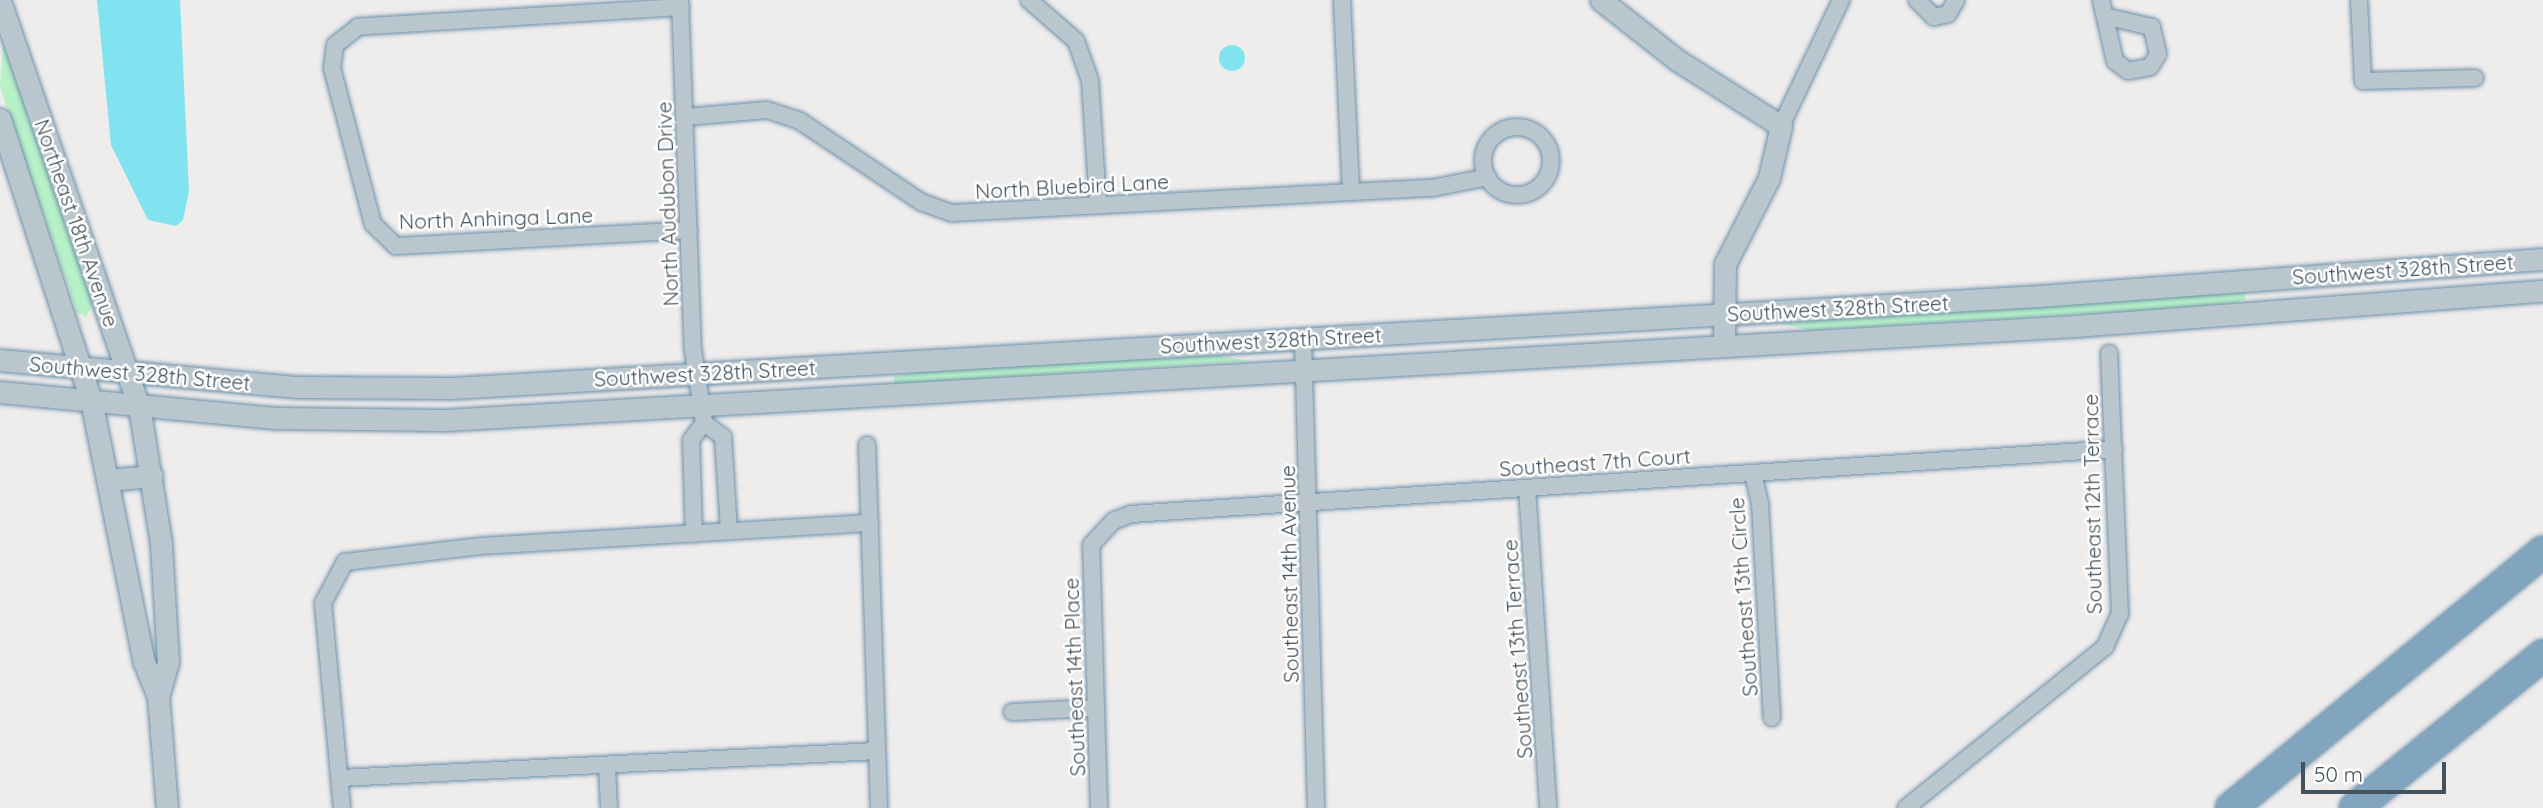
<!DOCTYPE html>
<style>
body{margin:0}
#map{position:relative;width:2543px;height:808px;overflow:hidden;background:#efecec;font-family:Quicksand,sans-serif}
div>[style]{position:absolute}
.green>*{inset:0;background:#b7f1c8}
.water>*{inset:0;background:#81e3f0}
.round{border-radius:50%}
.roads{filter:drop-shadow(0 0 2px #6c90aa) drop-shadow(0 0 2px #6c90aa)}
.minor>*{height:16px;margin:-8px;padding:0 8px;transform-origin:8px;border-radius:8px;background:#b9c6cd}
.minor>.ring{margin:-8px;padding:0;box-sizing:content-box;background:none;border:16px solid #b9c6cd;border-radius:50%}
.tertiary>*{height:21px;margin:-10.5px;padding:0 10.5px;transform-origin:10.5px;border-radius:10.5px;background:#b9c6cd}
.motorway>*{height:30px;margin:-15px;padding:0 15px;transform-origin:15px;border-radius:15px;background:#81a5bf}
span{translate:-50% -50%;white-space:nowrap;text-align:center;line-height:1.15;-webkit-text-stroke:5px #fff;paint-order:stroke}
.street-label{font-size:21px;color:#44525b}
.scale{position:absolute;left:2301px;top:762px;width:145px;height:32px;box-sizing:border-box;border:4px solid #44525b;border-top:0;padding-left:9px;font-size:21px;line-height:24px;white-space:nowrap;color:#44525b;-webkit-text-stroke:5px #fff;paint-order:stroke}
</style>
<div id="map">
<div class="green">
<div style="clip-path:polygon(3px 45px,94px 301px,86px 317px,77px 312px,0 87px)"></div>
<div style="clip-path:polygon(2245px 292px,2245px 300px,2226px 304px,2120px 312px,1808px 330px,1780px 323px)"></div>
<div style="clip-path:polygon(1215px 355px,1250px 361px,894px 384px,894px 377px,917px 372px)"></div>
</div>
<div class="water">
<div style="clip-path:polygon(97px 0,180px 0,189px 191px,183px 220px,176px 226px,148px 220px,111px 145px)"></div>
<div class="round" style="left:1219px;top:45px;width:26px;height:26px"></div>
</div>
<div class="roads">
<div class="minor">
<div style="left:680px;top:0;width:350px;rotate:87.9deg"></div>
<div style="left:693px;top:350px;width:74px;rotate:81.4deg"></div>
<div style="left:704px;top:423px;width:24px;rotate:36deg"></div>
<div style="left:723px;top:437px;width:94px;rotate:86.3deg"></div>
<div style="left:1029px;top:0;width:62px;rotate:41.1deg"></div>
<div style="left:1076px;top:41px;width:41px;rotate:70.3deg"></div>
<div style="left:1090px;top:80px;width:124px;rotate:86.3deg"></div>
<div style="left:1342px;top:0;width:192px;rotate:87.3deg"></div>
<div style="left:1917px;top:0;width:24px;rotate:45deg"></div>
<div style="left:1934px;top:17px;width:14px;rotate:-12deg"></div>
<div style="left:1948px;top:14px;width:16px;rotate:-60deg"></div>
<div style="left:2101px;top:0;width:63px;rotate:77.1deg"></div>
<div style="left:2115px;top:61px;width:16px;rotate:38deg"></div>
<div style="left:2128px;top:71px;width:22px;rotate:-10deg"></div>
<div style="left:2150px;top:67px;width:15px;rotate:-58deg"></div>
<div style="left:2158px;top:54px;width:28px;rotate:-103deg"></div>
<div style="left:2152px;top:27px;width:45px;rotate:-167.2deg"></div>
<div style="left:2359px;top:0;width:81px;rotate:87.2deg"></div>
<div style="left:2363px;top:81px;width:112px;rotate:-1.5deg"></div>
<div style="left:681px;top:7px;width:324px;rotate:176.5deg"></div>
<div style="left:358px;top:27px;width:29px;rotate:142deg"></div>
<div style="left:335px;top:45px;width:23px;rotate:97deg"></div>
<div style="left:332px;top:68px;width:161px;rotate:75.3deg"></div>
<div style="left:373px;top:224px;width:32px;rotate:44deg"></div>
<div style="left:396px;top:246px;width:293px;rotate:-3.1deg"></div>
<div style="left:686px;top:117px;width:81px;rotate:-4.9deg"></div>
<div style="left:767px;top:110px;width:35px;rotate:18deg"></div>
<div style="left:800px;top:121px;width:146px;rotate:33.8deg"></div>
<div style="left:921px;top:202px;width:33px;rotate:20deg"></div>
<div style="left:952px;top:213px;width:481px;rotate:-3deg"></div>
<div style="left:1432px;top:188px;width:57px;rotate:-11.1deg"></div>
<div style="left:1781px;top:126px;width:140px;rotate:-64.5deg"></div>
<div class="ring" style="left:1483px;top:127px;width:52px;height:52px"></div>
<div style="left:1303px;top:339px;width:469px;rotate:88.4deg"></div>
<div style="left:867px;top:445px;width:363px;rotate:88.1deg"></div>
<div style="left:1753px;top:473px;width:32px;rotate:77deg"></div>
<div style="left:1760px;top:504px;width:214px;rotate:86.8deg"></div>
<div style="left:1527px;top:488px;width:321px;rotate:86.2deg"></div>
<div style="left:694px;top:534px;width:94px;rotate:-91.8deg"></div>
<div style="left:691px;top:440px;width:21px;rotate:-53deg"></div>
<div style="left:1012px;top:712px;width:82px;rotate:-2.8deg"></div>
<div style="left:607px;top:766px;width:42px;rotate:87.3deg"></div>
<div style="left:340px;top:778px;width:538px;rotate:-2.88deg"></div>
<div style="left:342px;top:808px;width:206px;rotate:-95.3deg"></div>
<div style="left:323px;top:603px;width:47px;rotate:-61.8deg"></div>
<div style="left:345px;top:562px;width:137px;rotate:-6.7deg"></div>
<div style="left:481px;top:546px;width:390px;rotate:-3.4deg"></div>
<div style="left:1099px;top:808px;width:263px;rotate:-91.7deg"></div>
<div style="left:1091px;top:545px;width:33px;rotate:-47deg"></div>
<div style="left:1113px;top:521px;width:19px;rotate:-21deg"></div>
<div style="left:1131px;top:514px;width:985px;rotate:-3.78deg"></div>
<div style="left:1906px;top:808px;width:256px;rotate:-39deg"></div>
<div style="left:2105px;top:647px;width:36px;rotate:-66deg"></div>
<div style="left:2120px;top:614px;width:261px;rotate:-92.4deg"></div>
</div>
<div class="tertiary">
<div style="left:1601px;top:0;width:97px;rotate:38.3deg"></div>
<div style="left:1677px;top:60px;width:123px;rotate:32.4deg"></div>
<div style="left:1781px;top:126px;width:53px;rotate:103deg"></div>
<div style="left:1769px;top:178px;width:97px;rotate:117.1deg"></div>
<div style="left:1725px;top:264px;width:82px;rotate:90.7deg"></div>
<div style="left:0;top:1px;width:428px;rotate:71.1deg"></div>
<div style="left:139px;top:406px;width:140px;rotate:80.9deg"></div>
<div style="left:161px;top:544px;width:118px;rotate:86.6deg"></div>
<div style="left:168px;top:662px;width:35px;rotate:106deg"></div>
<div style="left:0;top:119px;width:295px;rotate:72.1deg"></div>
<div style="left:91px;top:400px;width:267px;rotate:78.6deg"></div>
<div style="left:144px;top:662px;width:37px;rotate:68deg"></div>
<div style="left:158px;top:696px;width:112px;rotate:85.4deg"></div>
<div style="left:0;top:360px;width:299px;rotate:5.2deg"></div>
<div style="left:298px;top:387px;width:154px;rotate:0.4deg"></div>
<div style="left:452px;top:388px;width:1590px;rotate:-3.32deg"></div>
<div style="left:2039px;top:296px;width:505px;rotate:-4.2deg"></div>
<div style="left:0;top:392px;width:276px;rotate:5.4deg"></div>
<div style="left:275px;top:418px;width:170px;rotate:0.7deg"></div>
<div style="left:445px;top:420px;width:1633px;rotate:-3.3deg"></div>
<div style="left:2075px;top:326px;width:469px;rotate:-4.3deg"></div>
<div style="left:108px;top:480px;width:44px;rotate:-5.2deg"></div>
</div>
<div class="motorway">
<div style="left:2231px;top:808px;width:404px;rotate:-39.4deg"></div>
<div style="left:2355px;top:808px;width:242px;rotate:-39.1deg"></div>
</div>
</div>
<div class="street-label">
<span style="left:1072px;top:186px;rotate:-3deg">North Bluebird Lane</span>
<span style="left:667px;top:204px;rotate:-92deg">North Audubon Drive</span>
<span style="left:496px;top:218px;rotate:-2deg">North Anhinga Lane</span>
<span style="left:77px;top:223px;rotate:71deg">Northeast 18th Avenue</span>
<span style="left:2403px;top:269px;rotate:-4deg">Southwest 328th Street</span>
<span style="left:1838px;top:308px;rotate:-3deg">Southwest 328th Street</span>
<span style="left:1271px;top:340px;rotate:-3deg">Southwest 328th Street</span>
<span style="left:140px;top:373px;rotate:5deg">Southwest 328th Street</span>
<span style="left:705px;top:373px;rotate:-3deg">Southwest 328th Street</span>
<span style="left:1595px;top:462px;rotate:-4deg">Southeast 7th Court</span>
<span style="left:2092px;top:504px;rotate:-91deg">Southeast 12th Terrace</span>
<span style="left:1289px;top:574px;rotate:-91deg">Southeast 14th Avenue</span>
<span style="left:1743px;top:597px;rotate:-94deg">Southeast 13th Circle</span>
<span style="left:1517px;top:649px;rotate:-94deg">Southeast 13th Terrace</span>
<span style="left:1074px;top:677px;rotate:-92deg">Southeast 14th Place</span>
</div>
<div class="scale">50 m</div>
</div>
